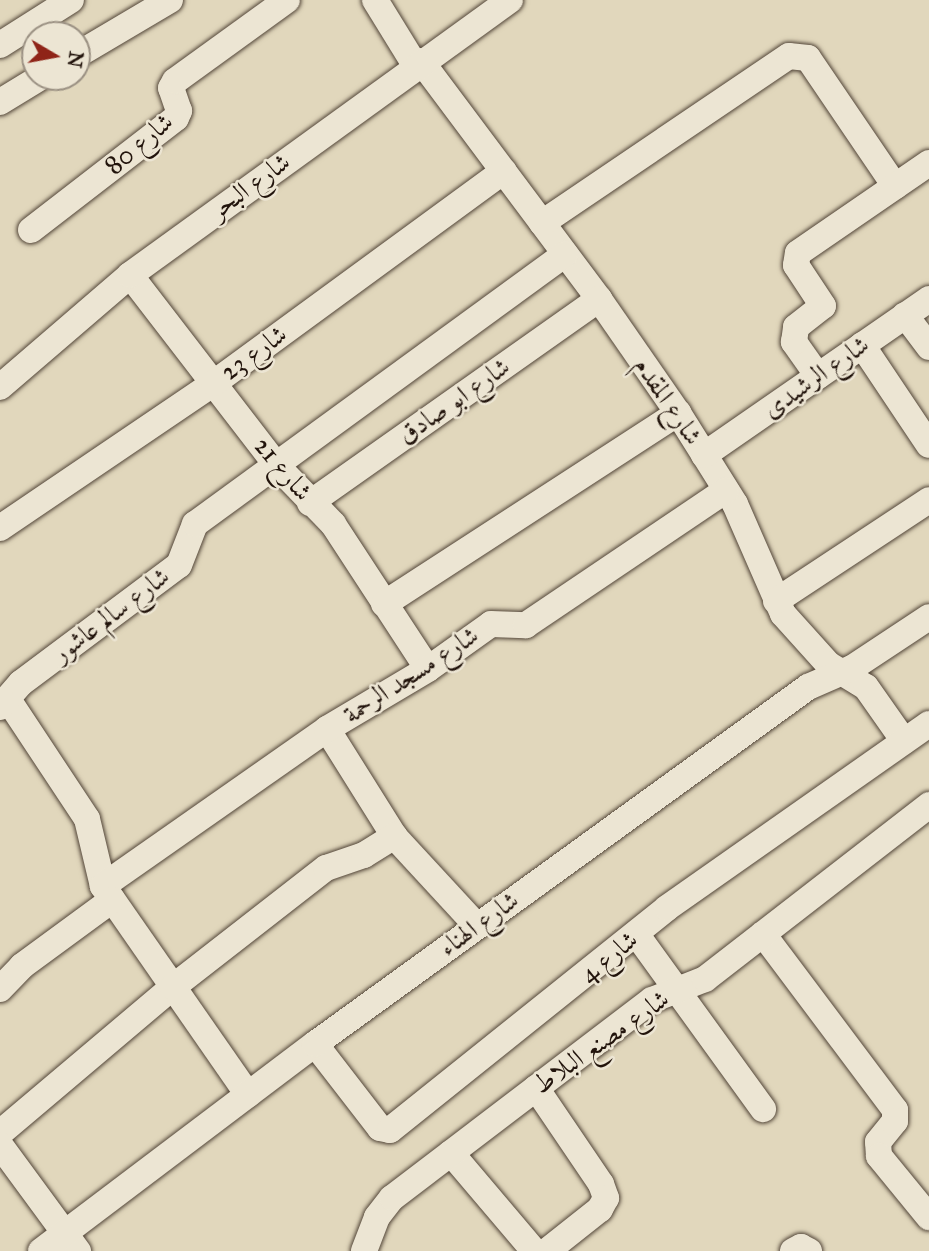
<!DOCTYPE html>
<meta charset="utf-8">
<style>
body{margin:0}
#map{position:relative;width:929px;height:1251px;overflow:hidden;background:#e1d7bc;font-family:"IM FELL Great Primer",Amiri,serif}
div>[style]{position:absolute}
.roads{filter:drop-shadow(0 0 2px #524538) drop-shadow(0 0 2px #524538)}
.minor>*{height:26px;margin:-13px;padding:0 13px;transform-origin:13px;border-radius:13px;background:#ece5d3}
span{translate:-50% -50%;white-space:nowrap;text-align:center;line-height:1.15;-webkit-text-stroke:5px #ece5d3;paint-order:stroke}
.street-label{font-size:26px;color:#22140c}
.north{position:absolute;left:21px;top:21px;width:70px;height:70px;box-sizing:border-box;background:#ece5d3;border:2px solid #9b9183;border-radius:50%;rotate:100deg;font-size:19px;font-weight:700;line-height:28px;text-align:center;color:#22140c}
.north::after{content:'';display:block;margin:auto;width:24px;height:32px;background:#8f2418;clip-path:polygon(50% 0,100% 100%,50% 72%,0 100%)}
</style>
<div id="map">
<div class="roads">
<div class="minor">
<div style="left:375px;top:0;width:76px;rotate:58.4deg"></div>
<div style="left:0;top:45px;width:84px;rotate:-32.4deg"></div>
<div style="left:77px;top:55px;width:108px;rotate:-30.6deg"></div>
<div style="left:421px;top:61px;width:297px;rotate:53.2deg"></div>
<div style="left:599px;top:299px;width:139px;rotate:55.3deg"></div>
<div style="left:678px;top:413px;width:107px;rotate:57.9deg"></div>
<div style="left:735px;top:504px;width:120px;rotate:66.4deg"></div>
<div style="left:783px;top:614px;width:67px;rotate:48deg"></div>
<div style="left:828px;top:664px;width:44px;rotate:31.2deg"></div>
<div style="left:866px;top:687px;width:66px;rotate:54.9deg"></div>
<div style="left:0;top:102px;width:48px;rotate:-31.4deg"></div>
<div style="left:542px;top:223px;width:298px;rotate:-34.1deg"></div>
<div style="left:789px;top:56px;width:19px;rotate:6deg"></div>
<div style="left:808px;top:58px;width:155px;rotate:55.8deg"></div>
<div style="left:31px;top:230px;width:183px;rotate:-37.7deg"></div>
<div style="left:176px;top:118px;width:8px;rotate:-67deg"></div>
<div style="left:179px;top:111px;width:24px;rotate:-109deg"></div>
<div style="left:171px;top:88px;width:8px;rotate:-60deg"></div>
<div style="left:175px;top:81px;width:138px;rotate:-35.9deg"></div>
<div style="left:130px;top:275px;width:241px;rotate:52.4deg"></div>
<div style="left:277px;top:466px;width:81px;rotate:46deg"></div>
<div style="left:333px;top:524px;width:173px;rotate:56.8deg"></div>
<div style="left:905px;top:315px;width:40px;rotate:53deg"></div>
<div style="left:862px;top:345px;width:120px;rotate:56.2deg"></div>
<div style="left:818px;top:376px;width:42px;rotate:-125.2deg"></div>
<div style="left:794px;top:342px;width:15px;rotate:-82deg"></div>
<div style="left:796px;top:327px;width:34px;rotate:-38deg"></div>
<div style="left:823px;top:306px;width:49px;rotate:-123.4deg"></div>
<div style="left:796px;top:265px;width:12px;rotate:-81deg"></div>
<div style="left:798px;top:253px;width:159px;rotate:-34.5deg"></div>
<div style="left:0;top:387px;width:172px;rotate:-40.7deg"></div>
<div style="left:130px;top:275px;width:469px;rotate:-35.9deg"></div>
<div style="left:704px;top:455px;width:274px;rotate:-34.7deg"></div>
<div style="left:310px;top:503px;width:354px;rotate:-35.2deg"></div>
<div style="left:0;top:528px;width:258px;rotate:-34.1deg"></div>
<div style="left:214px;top:383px;width:359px;rotate:-36.2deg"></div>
<div style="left:776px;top:601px;width:183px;rotate:-33.4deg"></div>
<div style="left:384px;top:604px;width:351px;rotate:-33deg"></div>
<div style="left:9px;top:701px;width:141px;rotate:56.5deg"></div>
<div style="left:87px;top:819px;width:69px;rotate:76.6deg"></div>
<div style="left:103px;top:886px;width:254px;rotate:55.2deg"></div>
<div style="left:0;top:707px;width:32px;rotate:-49deg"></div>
<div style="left:21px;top:683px;width:197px;rotate:-36.8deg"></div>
<div style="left:179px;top:565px;width:44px;rotate:-68.7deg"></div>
<div style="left:195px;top:524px;width:458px;rotate:-36.1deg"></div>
<div style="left:327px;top:729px;width:126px;rotate:57.9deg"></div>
<div style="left:394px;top:836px;width:121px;rotate:47.3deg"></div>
<div style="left:103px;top:886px;width:274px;rotate:-35deg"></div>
<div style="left:327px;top:729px;width:117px;rotate:-30.7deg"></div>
<div style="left:428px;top:669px;width:77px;rotate:-35.5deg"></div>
<div style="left:491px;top:624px;width:35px;rotate:2deg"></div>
<div style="left:526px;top:625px;width:241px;rotate:-34deg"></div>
<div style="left:763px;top:934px;width:220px;rotate:53.1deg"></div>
<div style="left:895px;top:1110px;width:11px;rotate:90deg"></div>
<div style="left:895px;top:1121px;width:27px;rotate:129deg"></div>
<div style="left:878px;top:1142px;width:14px;rotate:86deg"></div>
<div style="left:879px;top:1156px;width:79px;rotate:50.7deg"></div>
<div style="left:637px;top:935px;width:215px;rotate:54.1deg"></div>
<div style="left:0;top:989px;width:32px;rotate:-46deg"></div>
<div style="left:22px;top:966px;width:112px;rotate:-36.3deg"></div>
<div style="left:315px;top:1044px;width:106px;rotate:52.3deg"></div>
<div style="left:380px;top:1128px;width:10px;rotate:11deg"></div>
<div style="left:390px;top:1130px;width:355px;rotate:-38.7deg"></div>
<div style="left:667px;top:908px;width:320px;rotate:-35.1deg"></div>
<div style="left:536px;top:1088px;width:116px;rotate:55.9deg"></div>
<div style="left:601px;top:1184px;width:15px;rotate:70deg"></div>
<div style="left:606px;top:1198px;width:13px;rotate:119deg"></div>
<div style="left:600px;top:1209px;width:68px;rotate:141.6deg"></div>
<div style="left:0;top:1133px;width:226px;rotate:-40.2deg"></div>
<div style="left:173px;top:987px;width:194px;rotate:-37.9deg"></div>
<div style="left:326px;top:868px;width:40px;rotate:-18.9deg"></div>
<div style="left:364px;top:855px;width:36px;rotate:-32deg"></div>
<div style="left:0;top:1145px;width:132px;rotate:53.7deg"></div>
<div style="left:451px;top:1153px;width:128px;rotate:49.7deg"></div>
<div style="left:41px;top:1251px;width:343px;rotate:-37.1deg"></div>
<div style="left:315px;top:1044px;width:609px;rotate:-35.91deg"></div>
<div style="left:808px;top:687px;width:48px;rotate:-23.4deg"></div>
<div style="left:852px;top:668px;width:92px;rotate:-33.5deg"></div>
<div style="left:364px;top:1251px;width:36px;rotate:-69deg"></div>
<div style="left:377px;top:1217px;width:24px;rotate:-52deg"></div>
<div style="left:392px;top:1198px;width:327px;rotate:-37.3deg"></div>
<div style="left:652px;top:1000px;width:57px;rotate:-21.6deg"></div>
<div style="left:705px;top:979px;width:284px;rotate:-37.8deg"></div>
<div style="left:793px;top:1251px;width:9px;rotate:-27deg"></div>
<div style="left:801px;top:1247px;width:9px;rotate:27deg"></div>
</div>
</div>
<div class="street-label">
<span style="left:139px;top:144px;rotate:-40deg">شارع 80</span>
<span style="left:250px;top:186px;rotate:-36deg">شارع البحر</span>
<span style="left:254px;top:353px;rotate:-36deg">شارع 23</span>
<span style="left:816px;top:377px;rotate:-35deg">شارع الرشيدى</span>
<span style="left:454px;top:401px;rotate:-35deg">شارع ابو صادق</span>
<span style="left:668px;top:401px;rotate:56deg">شارع المقدم</span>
<span style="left:283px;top:469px;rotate:50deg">شارع 21</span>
<span style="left:111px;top:615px;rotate:-37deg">شارع سالم عاشور</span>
<span style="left:411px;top:675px;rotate:-33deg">شارع مسجد الرحمة</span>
<span style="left:479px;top:924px;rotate:-36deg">شارع الهناء</span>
<span style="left:609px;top:957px;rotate:-39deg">شارع 4</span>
<span style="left:601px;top:1042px;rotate:-35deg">شارع مصنع البلاط</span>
</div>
<div class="north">N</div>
</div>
